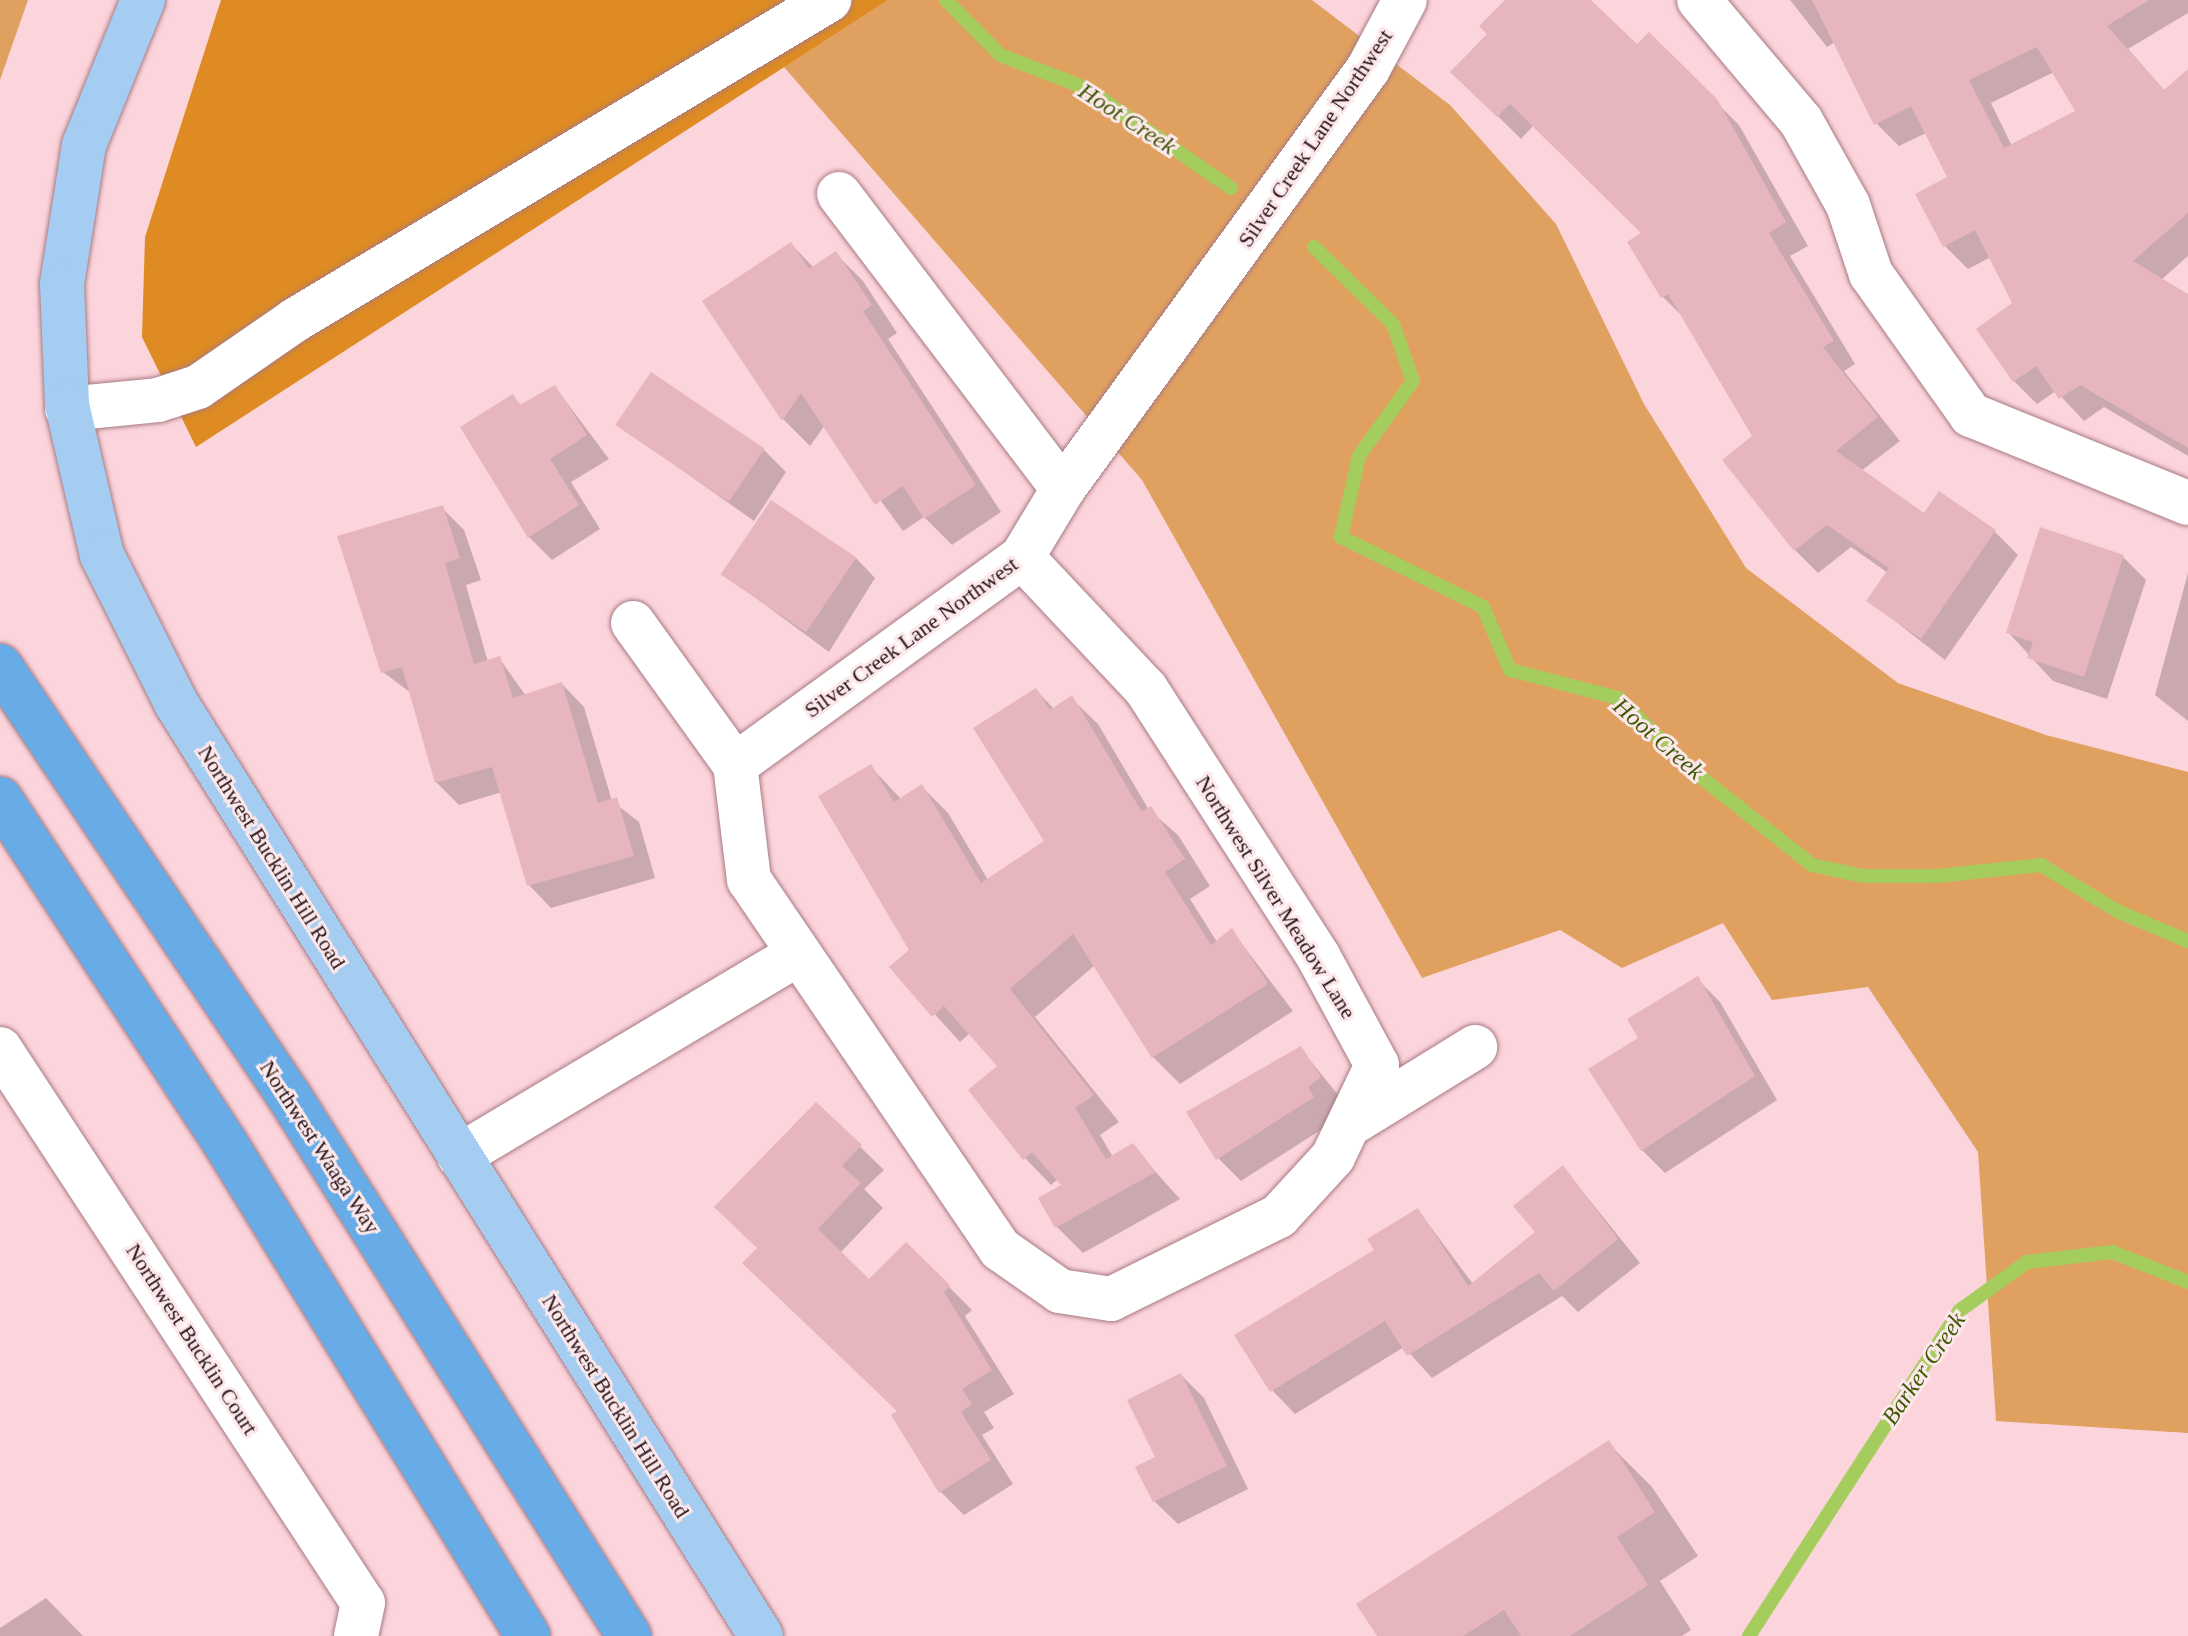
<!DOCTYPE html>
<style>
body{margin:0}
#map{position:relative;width:2188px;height:1636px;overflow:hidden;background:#fcd4db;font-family:"Times New Roman",serif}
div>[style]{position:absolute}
.green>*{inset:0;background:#e0a160}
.forest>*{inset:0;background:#dd8b22}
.shadow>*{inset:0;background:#0003}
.stream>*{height:14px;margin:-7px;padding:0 7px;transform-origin:7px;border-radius:7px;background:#a4cd5e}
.building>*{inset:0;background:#e6b5be;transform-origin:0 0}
.roads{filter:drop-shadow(0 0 2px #a87a83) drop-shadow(0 0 2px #a87a83)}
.minor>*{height:44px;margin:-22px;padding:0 22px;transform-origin:22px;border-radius:22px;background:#fff}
.major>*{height:44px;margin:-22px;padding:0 22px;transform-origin:22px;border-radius:22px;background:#a4cdf1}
.highway>*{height:44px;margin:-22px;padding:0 22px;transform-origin:22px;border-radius:22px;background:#68ace7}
span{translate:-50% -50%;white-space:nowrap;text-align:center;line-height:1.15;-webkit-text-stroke:6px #fce7ea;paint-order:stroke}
.street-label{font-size:22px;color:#261518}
.water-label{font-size:24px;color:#3f5804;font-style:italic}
</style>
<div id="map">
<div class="green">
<div style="clip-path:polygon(0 0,28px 0,0 80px)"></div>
<div style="clip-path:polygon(888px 0,1312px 0,1450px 105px,1556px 224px,1644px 404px,1746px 568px,1898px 683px,2046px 735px,2188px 772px,2188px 1433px,1996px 1421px,1978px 1152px,1868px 987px,1772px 1000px,1723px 923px,1622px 968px,1560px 930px,1422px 978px,1142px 480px,784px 67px)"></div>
</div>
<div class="forest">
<div style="clip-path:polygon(221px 0,888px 0,196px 447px,142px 337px,145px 237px)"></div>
</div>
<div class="shadow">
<div style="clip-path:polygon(1520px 0,1588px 0,1637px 47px,1649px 35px,1739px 125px,1808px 246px,1790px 256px,1855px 364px,1844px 371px,1900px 441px,1861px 471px,1925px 516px,1995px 532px,2018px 555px,1945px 660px,1869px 601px,1888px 573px,1851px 547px,1818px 573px,1795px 550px,1755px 436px,1685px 319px,1663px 297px,1644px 234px,1534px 125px,1521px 139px,1453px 72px)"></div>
<div style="clip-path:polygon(evenodd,1790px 0,2188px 0,2188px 13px,2128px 49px,2165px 91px,2188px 71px,2188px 256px,2161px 280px,2188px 296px,2188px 456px,2104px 407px,2084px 421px,2056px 391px,2037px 404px,2014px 381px,2015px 304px,1991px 257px,1968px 269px,1945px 246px,1918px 195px,1950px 178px,1926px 133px,1899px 146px,1876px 123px,1835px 42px,1827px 47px,1790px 0,2054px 72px,2078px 112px,2012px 146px,1991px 103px,2054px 72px)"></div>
<div style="clip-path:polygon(791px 244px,814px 268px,836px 254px,863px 281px,897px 333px,888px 339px,1001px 512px,952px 545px,924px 517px,903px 531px,825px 425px,810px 446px,784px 420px,705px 302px)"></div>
<div style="clip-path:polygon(555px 387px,609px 459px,571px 482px,600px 529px,552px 560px,529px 537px,513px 397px,522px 406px)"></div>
<div style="clip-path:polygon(621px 427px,763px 449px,786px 472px,754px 521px)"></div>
<div style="clip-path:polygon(442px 508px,464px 530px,481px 580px,466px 585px,488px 662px,499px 658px,526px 696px,562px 684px,584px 707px,612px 801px,639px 822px,655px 878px,551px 908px,529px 885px,502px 792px,459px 805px,436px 782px,411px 693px,383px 672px)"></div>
<div style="clip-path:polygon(2123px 557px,2146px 580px,2107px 699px,2053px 681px,2008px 632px)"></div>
<div style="clip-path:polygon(856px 558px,875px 578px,829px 652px,725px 575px)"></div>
<div style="clip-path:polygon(2188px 573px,2188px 721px,2155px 695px)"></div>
<div style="clip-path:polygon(1036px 690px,1054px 709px,1071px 698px,1098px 724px,1149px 810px,1178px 835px,1210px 886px,1190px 899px,1217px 942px,1232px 931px,1293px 1011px,1180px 1084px,1153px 1057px,1095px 965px,1035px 1017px,1119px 1122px,1100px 1135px,1113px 1157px,1132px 1146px,1180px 1199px,1083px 1253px,1057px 1227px,1064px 1185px,1058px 1179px,1051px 1185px,1025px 1158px,1000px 1067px,970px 1033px,960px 1042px,892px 967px,912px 950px,871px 767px,901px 799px,922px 787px,948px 813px,988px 880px,1047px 842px)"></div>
<div style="clip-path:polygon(1697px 979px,1720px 1002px,1777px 1100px,1665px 1173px,1642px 1150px,1641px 1039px)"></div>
<div style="clip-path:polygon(1301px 1049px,1343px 1101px,1329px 1110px,1336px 1120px,1241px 1181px,1218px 1158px)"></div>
<div style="clip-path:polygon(816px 1104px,884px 1170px,864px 1189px,883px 1208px,840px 1253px,869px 1281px,906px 1244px,972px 1310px,965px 1316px,1014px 1394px,984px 1412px,994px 1428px,982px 1435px,1013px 1484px,964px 1515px,941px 1492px,900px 1412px,760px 1249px)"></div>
<div style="clip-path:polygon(1563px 1167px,1640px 1263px,1578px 1312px,1562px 1296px,1432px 1378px,1404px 1347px,1295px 1414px,1272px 1390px,1377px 1250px,1418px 1210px,1473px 1284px,1538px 1232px)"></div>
<div style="clip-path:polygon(1181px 1375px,1204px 1398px,1248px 1489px,1178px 1524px,1154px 1501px,1157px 1458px)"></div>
<div style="clip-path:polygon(1608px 1443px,1652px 1487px,1698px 1556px,1660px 1581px,1691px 1630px,1682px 1636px,1379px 1636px)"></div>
<div style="clip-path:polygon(46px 1598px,83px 1636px,0 1636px,0 1628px)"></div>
</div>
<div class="stream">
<div style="left:946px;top:0;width:77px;rotate:45.5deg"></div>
<div style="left:1000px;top:55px;width:92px;rotate:21deg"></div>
<div style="left:1086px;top:88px;width:176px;rotate:34.6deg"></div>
<div style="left:1314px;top:247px;width:110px;rotate:44.3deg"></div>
<div style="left:1393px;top:324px;width:60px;rotate:70.7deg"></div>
<div style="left:1413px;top:381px;width:92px;rotate:125.8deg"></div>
<div style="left:1359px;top:456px;width:83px;rotate:102.5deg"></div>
<div style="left:1341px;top:537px;width:158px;rotate:26.2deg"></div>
<div style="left:1483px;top:607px;width:69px;rotate:66.8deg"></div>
<div style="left:1510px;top:670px;width:112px;rotate:14.5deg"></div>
<div style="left:1618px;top:698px;width:98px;rotate:44.6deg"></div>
<div style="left:1688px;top:767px;width:158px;rotate:38.3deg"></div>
<div style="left:1812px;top:865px;width:51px;rotate:12.4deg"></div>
<div style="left:1862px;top:876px;width:75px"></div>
<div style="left:1937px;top:876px;width:105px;rotate:-6deg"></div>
<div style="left:2041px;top:865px;width:89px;rotate:31.2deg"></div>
<div style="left:2117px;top:911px;width:77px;rotate:22.9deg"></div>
<div style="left:1749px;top:1636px;width:387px;rotate:-57.1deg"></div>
<div style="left:1959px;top:1311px;width:84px;rotate:-35.8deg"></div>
<div style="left:2027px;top:1262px;width:86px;rotate:-6.7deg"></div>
<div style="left:2112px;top:1252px;width:82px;rotate:21.5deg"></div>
</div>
<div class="building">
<div style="clip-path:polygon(1505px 0,1591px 0,1637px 44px,1649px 32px,1717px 99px,1786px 222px,1769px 233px,1834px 341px,1823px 347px,1878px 417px,1836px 451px,1924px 513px,1939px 491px,1996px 530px,1921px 639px,1866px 601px,1889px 568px,1827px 525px,1794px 551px,1722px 460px,1752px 436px,1668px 294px,1661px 298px,1627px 242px,1641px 233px,1510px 104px,1497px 117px,1450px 72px,1487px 34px,1479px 26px)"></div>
<div style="clip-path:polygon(evenodd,1812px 0,2149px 0,2107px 26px,2164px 90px,2188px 69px,2188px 213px,2133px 261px,2188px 294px,2188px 448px,2080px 385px,2059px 399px,2036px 366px,2013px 382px,1976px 329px,2012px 303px,1975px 230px,1943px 247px,1915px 194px,1947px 177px,1911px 106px,1874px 125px,1812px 0,2037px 47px,2075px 111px,2004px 148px,1969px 80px,2037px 47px)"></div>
<div style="clip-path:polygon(791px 242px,809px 269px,836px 251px,872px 305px,863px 311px,976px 485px,924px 519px,903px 486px,875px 505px,801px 393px,782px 421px,702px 301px)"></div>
<div style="left:651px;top:372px;width:137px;height:64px;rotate:34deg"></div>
<div style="clip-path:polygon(555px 385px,587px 435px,550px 459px,579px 505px,528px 538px,460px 427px,513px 394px,520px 405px)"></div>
<div style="left:771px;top:500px;width:103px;height:90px;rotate:34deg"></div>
<div style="clip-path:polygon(443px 505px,460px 558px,445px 563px,474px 664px,500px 656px,513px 698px,562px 682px,598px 803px,617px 797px,634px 856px,527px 886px,492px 767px,435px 783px,402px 667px,381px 673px,337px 536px)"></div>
<div style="clip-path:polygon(2040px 527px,2124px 555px,2084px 677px,2027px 658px,2033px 642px,2006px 633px)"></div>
<div style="clip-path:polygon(1036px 688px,1050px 710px,1072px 695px,1142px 812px,1151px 806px,1185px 859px,1165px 872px,1211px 945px,1232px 928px,1268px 984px,1152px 1058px,1073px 934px,1010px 989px,1094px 1095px,1075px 1108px,1106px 1159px,1133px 1143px,1156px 1172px,1055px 1228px,1038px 1198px,1061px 1185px,1032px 1152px,1023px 1160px,968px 1090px,997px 1066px,944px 1006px,932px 1017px,889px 967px,909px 950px,818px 796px,871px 764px,894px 802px,922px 784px,981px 883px,1044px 841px,973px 728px)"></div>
<div style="clip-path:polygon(1698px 976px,1755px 1076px,1641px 1151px,1588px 1069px,1638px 1038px,1627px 1019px)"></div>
<div style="clip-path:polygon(1301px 1046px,1321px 1077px,1308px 1087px,1314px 1097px,1216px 1160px,1186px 1112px)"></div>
<div style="clip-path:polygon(816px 1102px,862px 1145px,842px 1166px,861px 1183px,818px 1229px,869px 1279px,906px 1242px,950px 1285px,944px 1292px,992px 1370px,962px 1389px,972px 1404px,961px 1412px,991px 1460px,939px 1493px,891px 1415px,897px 1411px,742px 1263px,757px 1248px,714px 1207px)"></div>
<div style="clip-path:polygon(1563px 1165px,1618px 1239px,1554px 1291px,1539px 1273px,1407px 1356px,1385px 1321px,1270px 1392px,1234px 1335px,1374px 1250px,1367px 1239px,1418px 1208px,1468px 1286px,1535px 1232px,1513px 1206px)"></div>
<div style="clip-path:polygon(1181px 1373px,1227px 1466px,1153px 1502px,1135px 1467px,1155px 1457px,1127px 1400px)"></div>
<div style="clip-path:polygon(1609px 1440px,1655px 1512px,1617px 1537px,1648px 1585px,1570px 1636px,1521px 1636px,1504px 1610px,1463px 1636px,1377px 1636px,1356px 1604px)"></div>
</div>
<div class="roads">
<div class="minor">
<div style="left:1699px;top:0;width:158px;rotate:49.9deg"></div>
<div style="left:1801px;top:121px;width:96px;rotate:60.8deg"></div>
<div style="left:1848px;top:205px;width:73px;rotate:71.6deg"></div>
<div style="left:1871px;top:274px;width:173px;rotate:54.7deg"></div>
<div style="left:1971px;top:415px;width:234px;rotate:22.1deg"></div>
<div style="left:839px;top:194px;width:370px;rotate:52.8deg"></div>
<div style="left:67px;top:409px;width:91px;rotate:-5.6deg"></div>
<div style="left:158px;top:400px;width:42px;rotate:-18deg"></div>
<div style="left:198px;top:387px;width:118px;rotate:-34.6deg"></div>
<div style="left:295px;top:320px;width:623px;rotate:-30.93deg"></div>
<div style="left:1022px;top:557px;width:181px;rotate:46.8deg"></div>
<div style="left:1146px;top:689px;width:318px;rotate:57.2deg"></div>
<div style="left:1318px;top:956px;width:124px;rotate:61.6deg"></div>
<div style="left:1377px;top:1065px;width:102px;rotate:115.6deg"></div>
<div style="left:1333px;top:1157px;width:80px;rotate:132.5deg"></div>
<div style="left:1279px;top:1216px;width:187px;rotate:153.7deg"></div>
<div style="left:1111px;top:1299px;width:52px;rotate:-171.1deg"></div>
<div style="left:1060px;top:1291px;width:73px;rotate:-145deg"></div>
<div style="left:1000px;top:1249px;width:446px;rotate:-124.2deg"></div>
<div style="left:749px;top:880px;width:116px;rotate:-96.9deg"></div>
<div style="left:735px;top:765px;width:354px;rotate:-35.9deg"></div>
<div style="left:1022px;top:557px;width:79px;rotate:-58.9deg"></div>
<div style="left:1063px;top:489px;width:519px;rotate:-54.01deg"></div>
<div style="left:1368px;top:69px;width:78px;rotate:-61.8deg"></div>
<div style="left:633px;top:623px;width:175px;rotate:54.3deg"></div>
<div style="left:0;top:1049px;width:662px;rotate:56.77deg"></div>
<div style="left:363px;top:1603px;width:34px;rotate:102deg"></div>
<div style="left:1357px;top:1120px;width:139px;rotate:-31.7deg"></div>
<div style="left:459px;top:1156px;width:390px;rotate:-30.8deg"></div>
</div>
<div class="major">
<div style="left:143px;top:0;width:157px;rotate:112.1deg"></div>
<div style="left:84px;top:145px;width:141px;rotate:99deg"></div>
<div style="left:62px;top:284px;width:121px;rotate:87.6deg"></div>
<div style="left:67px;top:405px;width:154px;rotate:76.9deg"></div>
<div style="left:102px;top:555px;width:165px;rotate:63.4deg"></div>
<div style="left:176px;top:703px;width:1101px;rotate:57.91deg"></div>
</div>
<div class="highway">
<div style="left:0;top:666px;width:518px;rotate:56.1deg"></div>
<div style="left:289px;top:1096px;width:638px;rotate:57.8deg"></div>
<div style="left:0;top:799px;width:415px;rotate:56.8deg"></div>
<div style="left:227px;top:1146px;width:575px;rotate:58.44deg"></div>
</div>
</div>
<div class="street-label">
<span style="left:1315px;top:138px;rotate:-56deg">Silver Creek Lane Northwest</span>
<span style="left:911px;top:637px;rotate:-36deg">Silver Creek Lane Northwest</span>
<span style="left:272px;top:857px;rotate:58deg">Northwest Bucklin Hill Road</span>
<span style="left:1276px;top:897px;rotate:58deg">Northwest Silver Meadow Lane</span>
<span style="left:320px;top:1147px;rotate:57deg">Northwest Waaga Way</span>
<span style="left:192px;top:1339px;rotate:57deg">Northwest Bucklin Court</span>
<span style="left:616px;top:1406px;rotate:58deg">Northwest Bucklin Hill Road</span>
</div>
<div class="water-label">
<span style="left:1127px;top:119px;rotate:33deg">Hoot Creek</span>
<span style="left:1658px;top:739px;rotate:41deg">Hoot Creek</span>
<span style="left:1924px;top:1369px;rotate:-56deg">Barker Creek</span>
</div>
</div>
